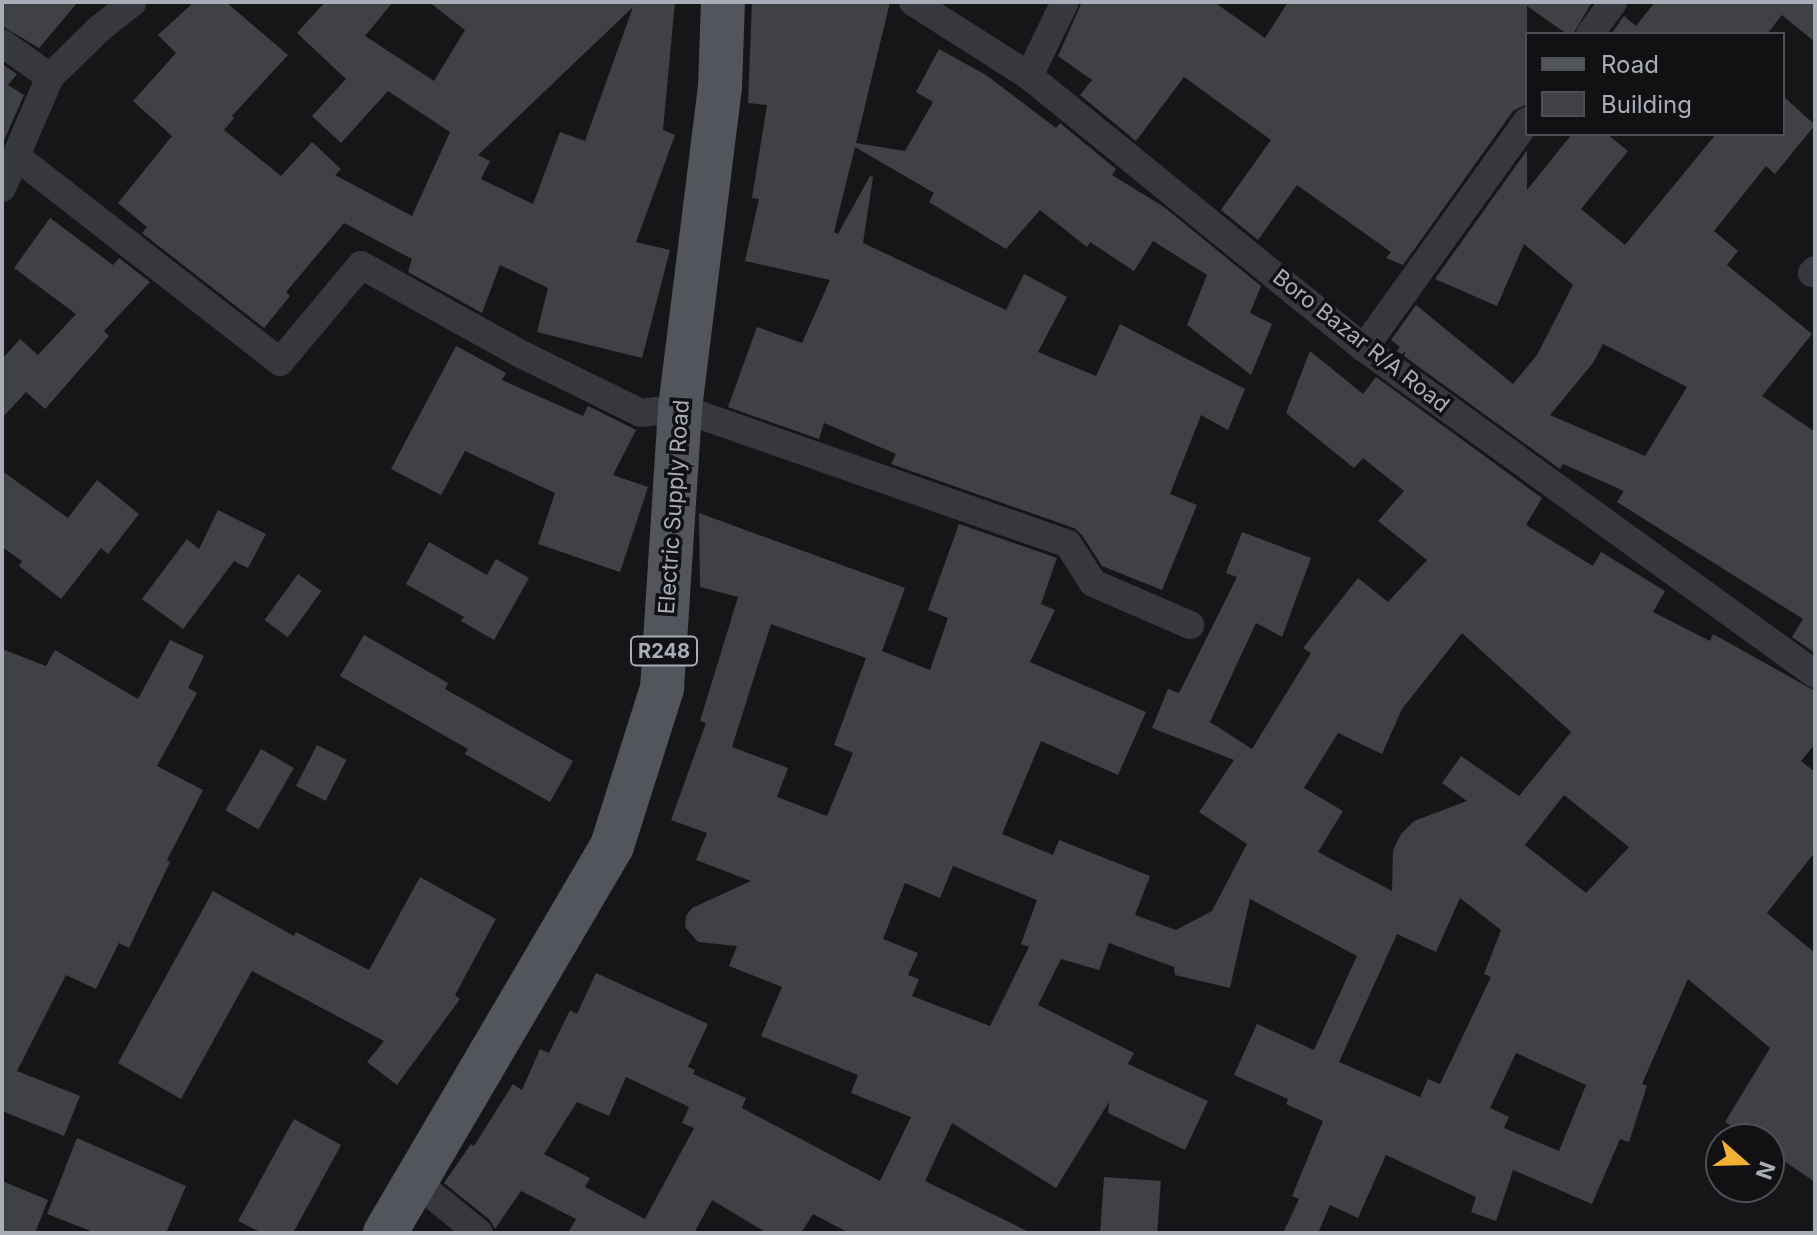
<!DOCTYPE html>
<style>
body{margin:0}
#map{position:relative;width:1817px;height:1235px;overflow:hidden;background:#161618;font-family:Inter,sans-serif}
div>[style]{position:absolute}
.building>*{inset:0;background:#404145;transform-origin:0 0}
.street>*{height:28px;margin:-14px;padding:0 14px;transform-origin:14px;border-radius:14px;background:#37383d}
.primary>*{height:44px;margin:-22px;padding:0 22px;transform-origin:22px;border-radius:22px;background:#53555c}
span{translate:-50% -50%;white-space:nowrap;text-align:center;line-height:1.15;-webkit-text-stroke:7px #111113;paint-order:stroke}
.shield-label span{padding:2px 6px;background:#111113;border:2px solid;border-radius:6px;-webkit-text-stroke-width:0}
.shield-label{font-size:20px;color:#a8adb8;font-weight:700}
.street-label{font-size:22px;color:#a8adb8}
.frame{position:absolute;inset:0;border:4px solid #a8adb8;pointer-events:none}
.legend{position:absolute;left:1525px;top:32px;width:260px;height:104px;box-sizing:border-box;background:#111113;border:2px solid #4d4f55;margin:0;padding:10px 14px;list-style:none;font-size:24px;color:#a8adb8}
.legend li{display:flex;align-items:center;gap:16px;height:40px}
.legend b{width:40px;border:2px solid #4d4f55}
.north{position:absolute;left:1705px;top:1123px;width:80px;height:80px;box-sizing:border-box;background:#111113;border:2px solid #4d4f55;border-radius:50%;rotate:110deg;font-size:22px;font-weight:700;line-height:32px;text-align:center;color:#a8adb8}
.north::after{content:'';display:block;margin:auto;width:28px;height:36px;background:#f2b134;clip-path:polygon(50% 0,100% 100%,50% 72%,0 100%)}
</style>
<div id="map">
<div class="building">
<div style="clip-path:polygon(2px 2px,78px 2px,39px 48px,2px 26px)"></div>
<div style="clip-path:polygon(evenodd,194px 2px,226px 2px,288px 55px,232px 116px,234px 118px,224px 130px,281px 176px,312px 142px,341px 169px,335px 175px,412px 216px,450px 132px,388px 91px,341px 143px,312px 116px,346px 79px,297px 33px,325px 2px,393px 2px,365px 36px,434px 81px,465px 30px,429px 2px,675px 2px,663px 130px,675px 135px,636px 242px,670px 250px,642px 358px,537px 332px,548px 288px,500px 265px,482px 313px,408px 272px,412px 259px,344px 223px,286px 292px,290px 296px,264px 328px,142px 233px,147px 227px,118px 203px,172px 136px,133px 101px,176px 53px,158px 35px,194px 2px,633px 7px,585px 141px,560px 132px,533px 204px,481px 179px,490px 161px,478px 155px,633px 7px)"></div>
<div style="clip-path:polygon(752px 2px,890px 2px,856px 143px,905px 151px,933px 102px,916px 92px,939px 49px,986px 75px,1056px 128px,1060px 123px,1116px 169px,1112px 175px,1164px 207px,1261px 286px,1250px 313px,1272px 324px,1251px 375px,1187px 325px,1207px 275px,1153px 241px,1134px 271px,1090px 242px,1087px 247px,1040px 210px,1006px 249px,929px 202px,934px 193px,855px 147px,834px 232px,838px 234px,870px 176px,873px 177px,863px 243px,1006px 310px,1024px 274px,1067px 297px,1038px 352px,1096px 376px,1120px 324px,1245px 389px,1228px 430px,1201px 415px,1170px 494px,1197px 505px,1162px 590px,1102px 566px,1082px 535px,1074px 528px,891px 464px,896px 454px,824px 423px,819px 439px,728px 407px,757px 327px,802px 343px,830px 280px,745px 261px,759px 199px,752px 198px,767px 105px,748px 103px)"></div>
<div style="clip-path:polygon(1082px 2px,1214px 2px,1265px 38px,1288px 2px,1592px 2px,1573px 34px,1567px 34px,1527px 6px,1527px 104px,1513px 111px,1403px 265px,1386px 258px,1391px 252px,1297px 185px,1258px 240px,1221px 210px,1271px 140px,1184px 77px,1136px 141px,1080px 95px,1092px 80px,1058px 56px)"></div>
<div style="clip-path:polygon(1655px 2px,1815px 2px,1815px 42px,1782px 15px,1767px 34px,1611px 34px,1624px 16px,1636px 26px)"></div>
<div style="clip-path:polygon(2px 64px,17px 74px,8px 85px,24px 95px,2px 145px)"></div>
<div style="clip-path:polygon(evenodd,1783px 96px,1815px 125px,1775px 174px,1766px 166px,1714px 231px,1738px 251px,1727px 265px,1812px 334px,1762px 396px,1815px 432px,1815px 653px,1792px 637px,1803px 619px,1617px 502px,1624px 491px,1563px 464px,1560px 469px,1397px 351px,1400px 347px,1391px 340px,1416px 305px,1513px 384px,1537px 355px,1573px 285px,1524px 244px,1497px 306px,1435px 279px,1527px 150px,1527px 190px,1572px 134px,1607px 134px,1628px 151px,1581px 209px,1625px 245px,1716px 134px,1783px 134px,1783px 96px,1603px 344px,1687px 387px,1645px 456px,1550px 415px,1593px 363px,1603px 344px)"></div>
<div style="clip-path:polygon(50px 218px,113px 265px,119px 258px,150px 282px,104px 331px,109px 336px,45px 409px,26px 392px,2px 418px,2px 359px,20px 339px,38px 355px,76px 314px,14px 268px)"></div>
<div style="clip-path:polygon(456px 346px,506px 373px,502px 380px,583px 416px,588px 406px,636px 430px,613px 475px,648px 487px,620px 572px,538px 544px,555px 493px,465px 451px,441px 495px,391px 469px)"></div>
<div style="clip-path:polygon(evenodd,1310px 351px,1363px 394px,1376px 377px,1542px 498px,1526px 525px,1593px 566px,1601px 552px,1665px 591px,1653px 612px,1710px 641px,1713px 634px,1815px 691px,1815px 744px,1801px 761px,1815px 772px,1815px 852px,1767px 913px,1815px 953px,1815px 1182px,1769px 1151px,1769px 1139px,1751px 1139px,1725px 1122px,1770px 1048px,1688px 979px,1642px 1084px,1647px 1086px,1629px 1142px,1620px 1139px,1592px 1204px,1513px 1170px,1496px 1221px,1471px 1212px,1476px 1197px,1386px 1155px,1358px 1218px,1330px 1205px,1318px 1233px,1283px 1233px,1299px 1199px,1292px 1196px,1323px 1121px,1286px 1104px,1288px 1099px,1234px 1075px,1257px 1024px,1314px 1050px,1357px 956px,1250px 899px,1230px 988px,1175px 975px,1174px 967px,1109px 943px,1099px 970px,1061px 959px,1038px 1005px,1134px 1053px,1128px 1064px,1208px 1101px,1185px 1150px,1108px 1113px,1109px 1102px,1056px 1188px,952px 1123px,925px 1181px,1031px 1233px,849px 1233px,813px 1214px,801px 1233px,767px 1233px,712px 1200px,694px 1233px,568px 1233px,576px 1219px,521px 1191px,495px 1229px,490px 1220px,444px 1183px,471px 1144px,474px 1146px,513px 1084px,522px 1090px,540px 1049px,549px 1053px,570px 1010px,577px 1014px,596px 973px,708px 1024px,688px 1067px,695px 1070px,693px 1074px,746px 1098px,742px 1108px,880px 1181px,911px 1117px,851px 1093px,858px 1075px,761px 1036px,782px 987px,729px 966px,737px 946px,698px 942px,685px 927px,686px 916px,692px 908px,751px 881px,696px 860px,707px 833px,671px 820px,706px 723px,700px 721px,738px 597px,700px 587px,699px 513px,905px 588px,882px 651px,930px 670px,948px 618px,928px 610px,959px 524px,1057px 558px,1041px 604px,1055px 610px,1030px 662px,1146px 712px,1118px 775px,1041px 741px,1002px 834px,1053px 855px,1059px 840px,1150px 876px,1135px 915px,1176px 930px,1212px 911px,1247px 844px,1199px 812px,1234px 760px,1152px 728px,1168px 689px,1179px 693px,1237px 577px,1226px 573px,1242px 532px,1311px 558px,1282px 637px,1256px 623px,1210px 722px,1252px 749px,1311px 653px,1303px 648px,1358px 578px,1388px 602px,1427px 560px,1378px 521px,1404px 491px,1363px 458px,1354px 468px,1286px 413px,1310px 351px,771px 624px,866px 658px,834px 745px,853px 753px,827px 816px,777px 797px,788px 768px,732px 747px,771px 624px,1310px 351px,1462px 633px,1571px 732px,1519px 796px,1461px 756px,1442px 783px,1467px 801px,1414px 821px,1401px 834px,1393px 850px,1392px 891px,1318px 852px,1343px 811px,1304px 788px,1338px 733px,1382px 754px,1402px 709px,1462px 633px,1310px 351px,1564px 795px,1629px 847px,1586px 893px,1525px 845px,1564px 795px,1310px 351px,953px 866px,1037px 900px,1021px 944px,1029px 947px,990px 1026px,912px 996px,919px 979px,908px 975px,918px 953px,883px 939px,905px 883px,940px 898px,953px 866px,1310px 351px,1460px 898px,1501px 930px,1484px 974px,1491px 977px,1440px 1084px,1428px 1079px,1420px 1097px,1339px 1062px,1397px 934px,1436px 952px,1460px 898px,1310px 351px,1516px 1053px,1586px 1085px,1559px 1151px,1504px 1128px,1509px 1117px,1490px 1108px,1516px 1053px,1310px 351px,626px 1077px,689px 1107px,682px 1123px,694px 1128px,645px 1219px,585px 1187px,590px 1178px,544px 1154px,577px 1102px,609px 1116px,626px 1077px)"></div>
<div style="clip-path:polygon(2px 471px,68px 518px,97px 480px,139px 514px,108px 554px,101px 548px,61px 599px,19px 566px,22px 561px,2px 547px)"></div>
<div style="clip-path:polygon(218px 510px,266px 534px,248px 568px,234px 561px,183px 629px,142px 599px,187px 539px,199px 549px)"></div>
<div style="clip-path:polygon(429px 542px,487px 575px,496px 559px,529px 578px,494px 640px,461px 621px,464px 617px,406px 584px)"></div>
<div style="left:298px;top:574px;width:29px;height:57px;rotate:36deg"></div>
<div style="clip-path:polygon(364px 635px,448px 683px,445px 689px,573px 761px,550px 802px,465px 754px,468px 749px,340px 676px)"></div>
<div style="clip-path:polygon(170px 640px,204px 656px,188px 688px,197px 693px,157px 766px,203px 790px,167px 860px,170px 862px,129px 948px,119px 943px,96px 989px,66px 975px,17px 1071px,80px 1096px,64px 1136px,2px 1111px,2px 649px,46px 666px,55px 650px,138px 699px)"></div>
<div style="left:317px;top:745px;width:33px;height:46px;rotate:27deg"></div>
<div style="left:261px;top:749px;width:38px;height:71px;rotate:30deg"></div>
<div style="clip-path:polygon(420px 877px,496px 919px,455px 995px,460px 999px,397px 1085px,367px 1062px,384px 1041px,252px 971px,181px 1099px,118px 1063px,213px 891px,294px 936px,296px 932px,369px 970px)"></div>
<div style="clip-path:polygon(294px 1119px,341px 1145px,293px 1233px,262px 1233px,238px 1221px)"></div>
<div style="clip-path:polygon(77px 1138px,186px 1186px,166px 1233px,96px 1233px,47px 1214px)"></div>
<div style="left:1104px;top:1177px;width:57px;height:56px;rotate:4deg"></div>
<div style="clip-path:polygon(2px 1181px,48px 1200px,35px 1233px,2px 1233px)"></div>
</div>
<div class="street">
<div style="left:913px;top:2px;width:138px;rotate:32.5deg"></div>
<div style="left:1029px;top:76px;width:432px;rotate:39.1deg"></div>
<div style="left:1364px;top:348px;width:556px;rotate:35.86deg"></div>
<div style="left:1590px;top:34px;width:39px;rotate:-54deg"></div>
<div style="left:2px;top:43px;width:59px;rotate:35.3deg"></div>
<div style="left:1029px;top:76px;width:82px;rotate:-64.1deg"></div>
<div style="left:17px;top:157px;width:333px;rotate:37.9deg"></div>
<div style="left:280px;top:362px;width:126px;rotate:-50.1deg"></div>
<div style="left:361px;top:265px;width:185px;rotate:29.1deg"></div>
<div style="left:523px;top:355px;width:131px;rotate:26.2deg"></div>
<div style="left:641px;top:413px;width:39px;rotate:-7deg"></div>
<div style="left:680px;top:408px;width:411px;rotate:19.3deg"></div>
<div style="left:1068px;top:544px;width:46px;rotate:57.3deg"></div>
<div style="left:1093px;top:583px;width:106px;rotate:23.4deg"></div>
<div style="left:2px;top:188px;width:121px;rotate:-66.6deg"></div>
<div style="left:50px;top:77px;width:69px;rotate:-44.4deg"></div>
<div style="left:99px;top:29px;width:43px;rotate:-38.5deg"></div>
<div style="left:1812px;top:273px;width:4px;rotate:-45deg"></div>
<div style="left:1364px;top:348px;width:279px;rotate:-54.3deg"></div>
<div style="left:416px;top:1182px;width:81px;rotate:39deg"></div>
</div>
<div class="primary">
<div style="left:385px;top:1233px;width:449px;rotate:-59.6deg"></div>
<div style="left:612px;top:846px;width:166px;rotate:-72.4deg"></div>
<div style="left:662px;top:688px;width:281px;rotate:-86.3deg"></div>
<div style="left:680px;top:408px;width:323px;rotate:-82.9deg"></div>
<div style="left:720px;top:87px;width:85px;rotate:-88deg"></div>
</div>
<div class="shield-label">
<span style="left:664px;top:651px">R248</span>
</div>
<div class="street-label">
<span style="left:1361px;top:341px;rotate:38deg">Boro Bazar R/A Road</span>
<span style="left:674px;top:507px;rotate:-86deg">Electric Supply Road</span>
</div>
<div class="frame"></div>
<ul class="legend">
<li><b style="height:10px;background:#53555c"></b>Road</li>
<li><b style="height:22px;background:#404145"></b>Building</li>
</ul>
<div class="north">N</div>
</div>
